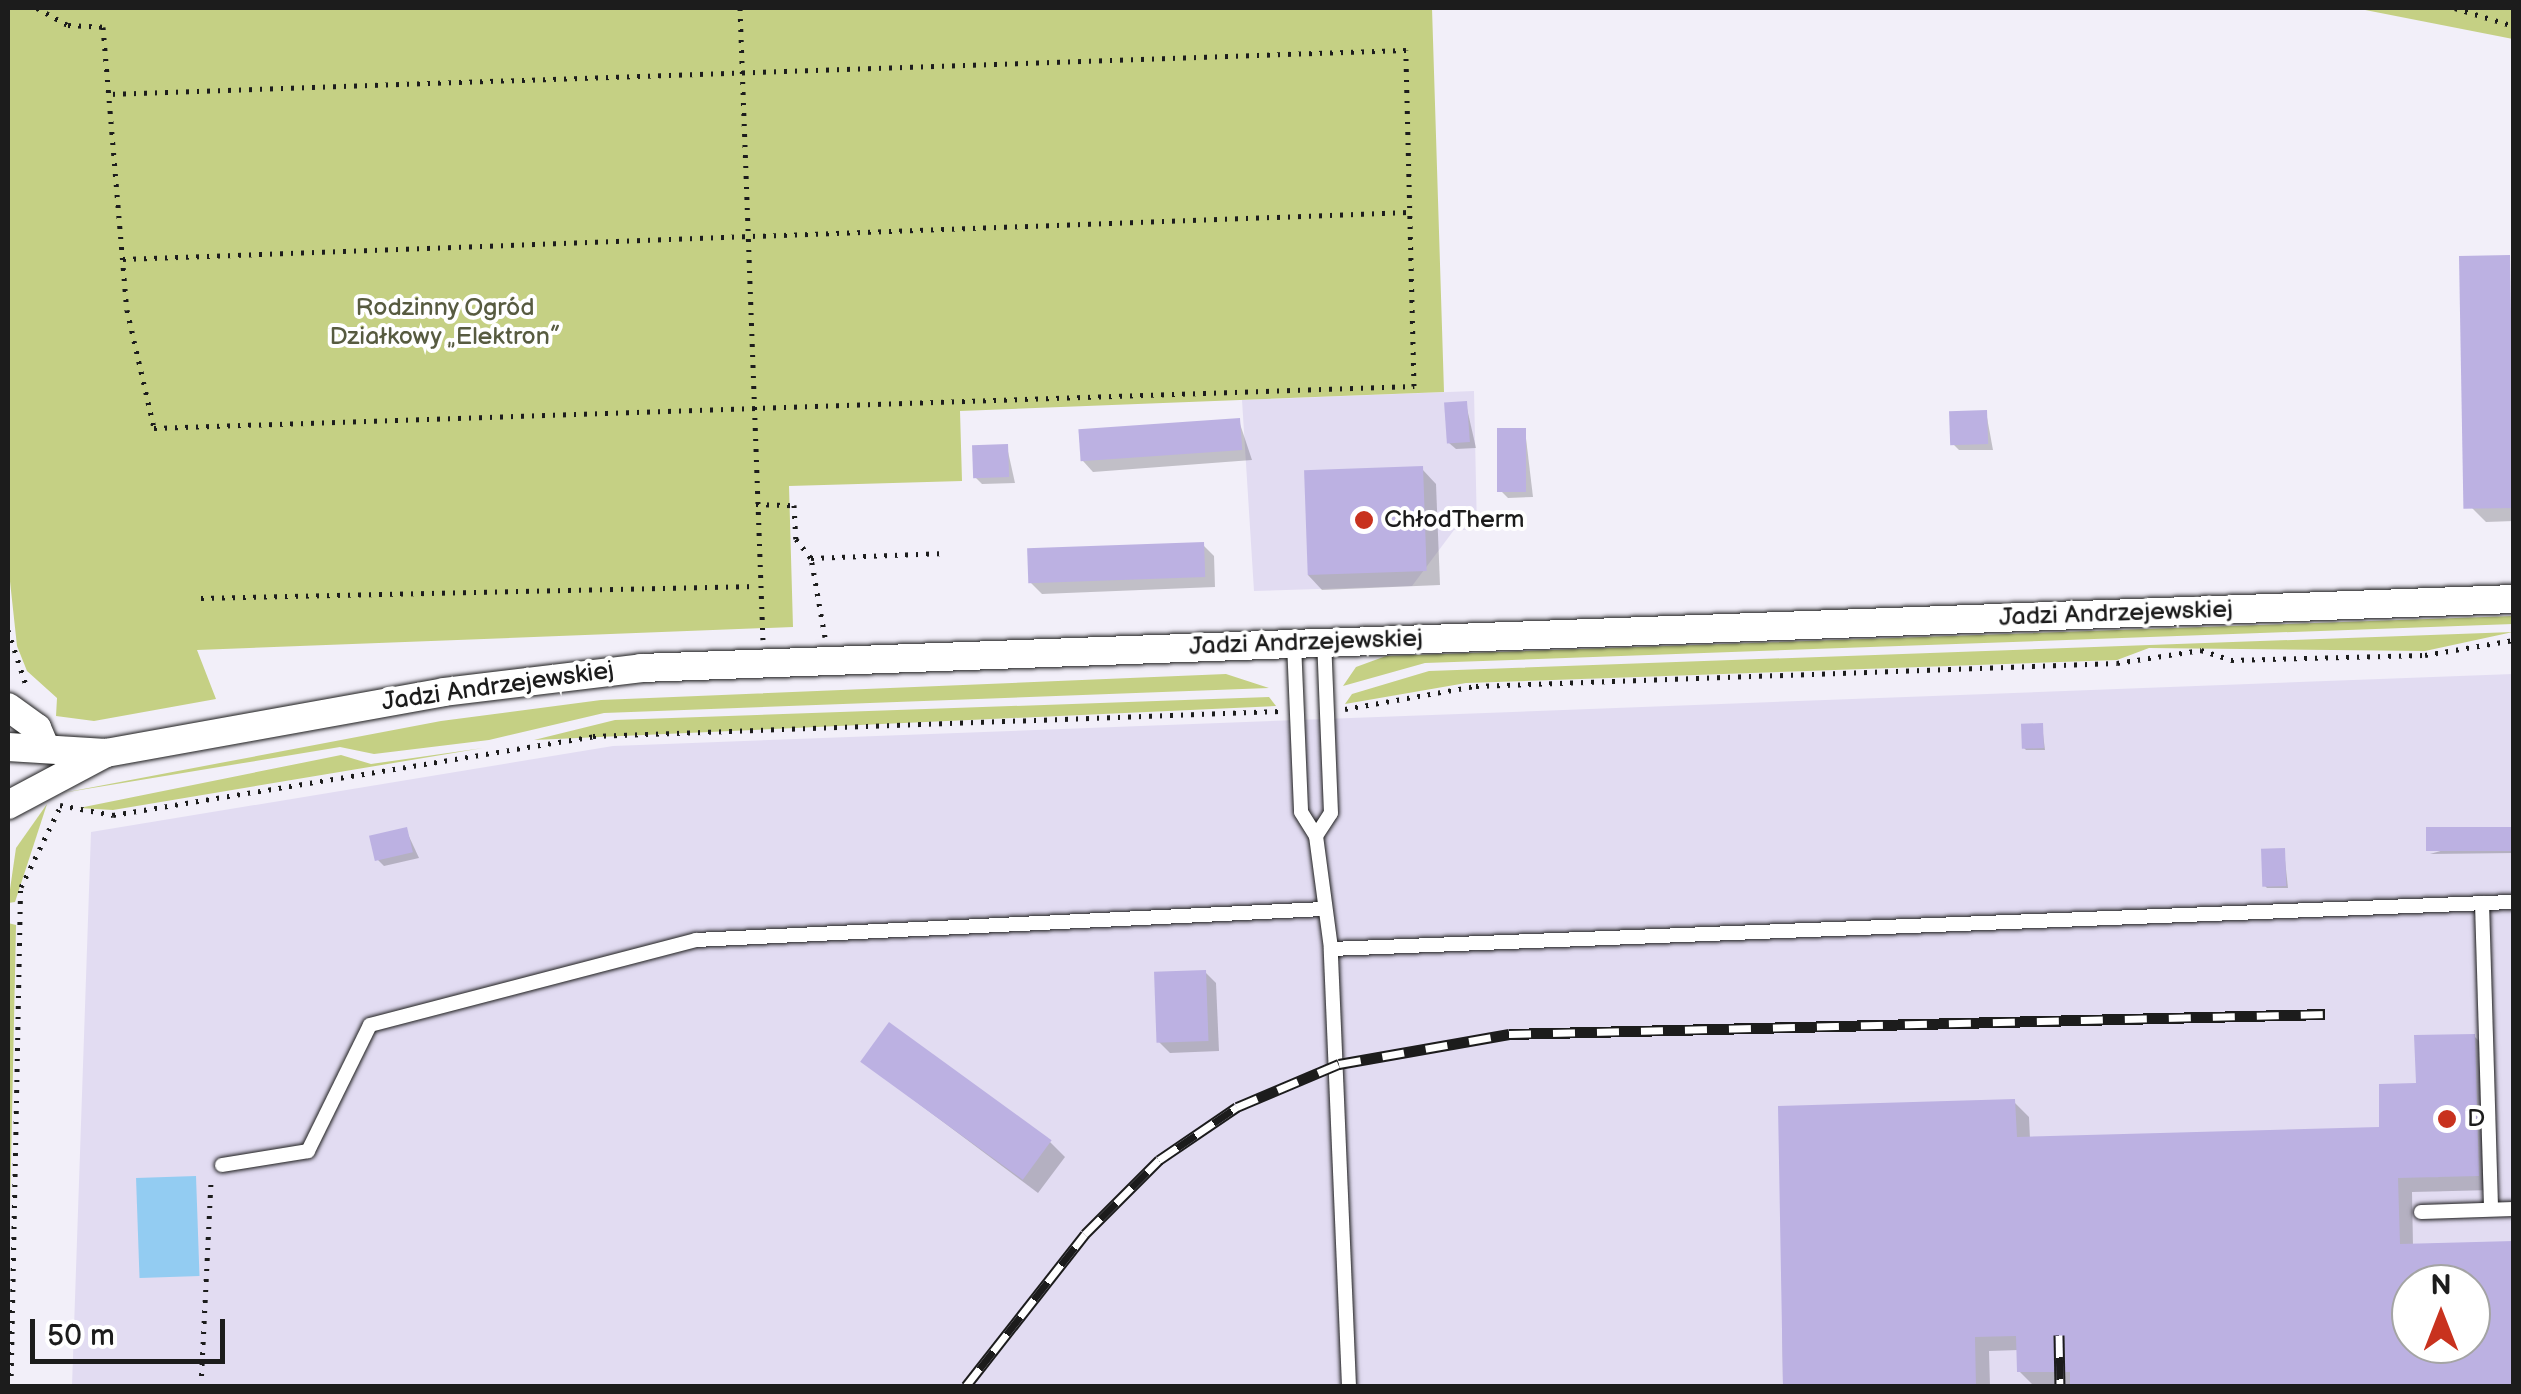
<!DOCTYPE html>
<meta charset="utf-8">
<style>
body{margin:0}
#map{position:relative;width:2521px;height:1394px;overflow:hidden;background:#f2eff9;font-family:"Balsamiq Sans",sans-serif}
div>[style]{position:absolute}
.built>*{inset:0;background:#e2dcf2}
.green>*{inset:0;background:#c5d084}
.water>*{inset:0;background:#93ccf2;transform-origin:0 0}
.shadow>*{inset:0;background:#0003}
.building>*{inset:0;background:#bcb1e2;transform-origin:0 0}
.path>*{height:5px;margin-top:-2.5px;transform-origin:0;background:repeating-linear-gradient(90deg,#1c1c1c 0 2.5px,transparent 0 10.5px)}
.roads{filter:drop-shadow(0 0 2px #1c1c1c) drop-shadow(0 0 2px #1c1c1c)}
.lane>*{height:14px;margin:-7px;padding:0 7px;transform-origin:7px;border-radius:7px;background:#fff}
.street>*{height:28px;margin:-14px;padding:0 14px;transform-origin:14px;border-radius:14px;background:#fff}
.rail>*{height:11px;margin-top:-5.5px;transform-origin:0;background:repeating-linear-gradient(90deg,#fff 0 22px,#1c1c1c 0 44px);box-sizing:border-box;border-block:2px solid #1c1c1c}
.dots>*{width:28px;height:28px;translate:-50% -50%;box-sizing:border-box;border:5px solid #fff;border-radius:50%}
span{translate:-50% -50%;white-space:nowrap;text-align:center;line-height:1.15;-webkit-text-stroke:8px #fff;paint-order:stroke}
.park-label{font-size:25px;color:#575b40}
.poi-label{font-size:25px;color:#1c1c1c}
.left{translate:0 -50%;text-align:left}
.street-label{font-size:25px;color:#1c1c1c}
.frame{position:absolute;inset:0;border:10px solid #1c1c1c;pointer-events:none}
.north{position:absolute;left:2391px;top:1264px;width:100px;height:100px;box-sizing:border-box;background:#fff;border:2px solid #a4a4a4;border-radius:50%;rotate:0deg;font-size:28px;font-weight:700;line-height:40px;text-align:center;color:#1c1c1c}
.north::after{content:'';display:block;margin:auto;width:35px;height:45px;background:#c8321e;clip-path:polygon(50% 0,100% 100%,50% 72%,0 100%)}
.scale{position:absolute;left:30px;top:1319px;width:195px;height:45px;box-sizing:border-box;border:5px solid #1c1c1c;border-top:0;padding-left:12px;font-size:30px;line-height:35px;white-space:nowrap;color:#1c1c1c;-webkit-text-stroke:8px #fff;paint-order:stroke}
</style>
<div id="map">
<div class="built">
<div style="clip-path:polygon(1474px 391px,1477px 530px,1454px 530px,1412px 586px,1254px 591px,1242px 400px)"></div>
<div style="clip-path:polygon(evenodd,2513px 674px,2513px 1386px,72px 1386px,91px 832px,613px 746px,2513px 674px,2411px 1284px,2471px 1284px,2471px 1344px,2411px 1344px,2411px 1284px)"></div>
</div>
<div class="green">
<div style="clip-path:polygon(8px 8px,1432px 8px,1444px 392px,960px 411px,962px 481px,789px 486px,793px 627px,197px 650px,216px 699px,94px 721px,56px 716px,57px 698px,27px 671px,17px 646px,8px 563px)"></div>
<div style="clip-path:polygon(2355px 8px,2513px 8px,2513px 39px)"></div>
<div style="clip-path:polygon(2513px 616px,2513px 624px,1425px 663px,1343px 686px,1356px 667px,1386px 656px)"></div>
<div style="clip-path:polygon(2513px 632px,2425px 651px,2149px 648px,2117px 660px,1466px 683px,1345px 704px,1352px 694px,1429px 671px)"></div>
<div style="clip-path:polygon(1226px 674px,1269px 688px,604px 713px,489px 740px,374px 754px,340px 747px,62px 793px,441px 721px,601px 700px)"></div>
<div style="clip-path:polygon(1269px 697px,1276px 706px,534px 740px,615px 720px)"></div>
<div style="clip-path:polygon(483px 748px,113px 810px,79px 808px,341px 755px,371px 764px)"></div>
<div style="clip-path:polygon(47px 804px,15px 902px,8px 903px,16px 848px)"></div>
<div style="clip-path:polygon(8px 923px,16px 925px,9px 1259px,8px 1258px)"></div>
</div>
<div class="water">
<div style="left:196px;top:1176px;width:100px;height:60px;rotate:88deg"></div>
</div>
<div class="shadow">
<div style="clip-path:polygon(2509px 257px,2514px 521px,2486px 522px,2472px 508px)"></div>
<div style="clip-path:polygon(1466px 404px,1476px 448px,1456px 449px,1449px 443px)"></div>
<div style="clip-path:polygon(1986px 412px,1993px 450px,1959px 450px,1952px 443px)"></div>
<div style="clip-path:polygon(1239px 421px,1252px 460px,1093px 472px,1083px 461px)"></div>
<div style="clip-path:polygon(1525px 430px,1533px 497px,1508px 498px,1501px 491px)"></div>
<div style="clip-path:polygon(1007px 447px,1015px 483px,982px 484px,975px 477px)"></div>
<div style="clip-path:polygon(1422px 469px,1436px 484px,1440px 585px,1322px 590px,1308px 575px)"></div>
<div style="clip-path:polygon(1203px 545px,1214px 556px,1215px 587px,1042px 594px,1031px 583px)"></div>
<div style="clip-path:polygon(2042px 726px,2045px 750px,2026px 750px,2024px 748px)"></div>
<div style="clip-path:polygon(406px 830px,419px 858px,384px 866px,377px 859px)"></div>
<div style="clip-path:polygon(2514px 830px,2514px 853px,2430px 854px)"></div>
<div style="clip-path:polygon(2284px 851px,2288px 888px,2267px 888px,2265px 886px)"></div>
<div style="clip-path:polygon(1205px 972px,1216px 983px,1219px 1051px,1170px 1053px,1159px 1042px)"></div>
<div style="clip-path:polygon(evenodd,2474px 1036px,2489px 1051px,2493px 1190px,2412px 1192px,2413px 1246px,2514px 1244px,2514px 1386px,2034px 1386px,2019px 1371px,2019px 1350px,1989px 1351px,1990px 1386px,1783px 1386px,1780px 1109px,2014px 1102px,2029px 1117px,2030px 1139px,2382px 1130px,2474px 1036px,2411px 1284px,2471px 1284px,2471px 1344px,2411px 1344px,2411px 1284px)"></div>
<div style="clip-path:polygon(863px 1062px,1050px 1142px,1065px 1157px,1038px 1193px)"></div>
</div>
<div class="building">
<div style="left:2510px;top:255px;width:253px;height:51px;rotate:89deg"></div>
<div style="left:1467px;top:401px;width:41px;height:23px;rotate:86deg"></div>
<div style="left:1987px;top:410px;width:34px;height:38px;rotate:88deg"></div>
<div style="left:1240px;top:418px;width:32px;height:162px;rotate:86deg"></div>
<div style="left:1497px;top:428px;width:29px;height:64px"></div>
<div style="left:1008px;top:444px;width:33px;height:36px;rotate:88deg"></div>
<div style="left:1423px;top:466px;width:105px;height:119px;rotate:88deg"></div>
<div style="left:1204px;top:542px;width:35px;height:177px;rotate:88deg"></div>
<div style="left:2043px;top:723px;width:25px;height:22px;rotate:88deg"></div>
<div style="left:407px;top:827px;width:26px;height:39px;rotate:77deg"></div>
<div style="left:2514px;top:827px;width:24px;height:88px;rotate:90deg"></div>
<div style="left:2285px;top:848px;width:38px;height:24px;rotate:88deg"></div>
<div style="left:1206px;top:970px;width:71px;height:52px;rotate:88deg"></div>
<div style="left:889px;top:1022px;width:201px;height:49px;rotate:36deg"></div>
<div style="clip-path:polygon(evenodd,2475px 1034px,2479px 1176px,2398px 1178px,2400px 1244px,2514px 1241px,2514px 1386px,2070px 1386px,2070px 1372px,2017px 1372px,2016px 1336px,1975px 1337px,1976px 1386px,1783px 1386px,1778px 1106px,2015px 1099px,2017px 1137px,2379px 1127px,2379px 1084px,2416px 1083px,2414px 1035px,2475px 1034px,2411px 1284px,2471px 1284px,2471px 1344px,2411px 1344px,2411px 1284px)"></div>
</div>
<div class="path">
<div style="left:37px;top:8px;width:35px;rotate:29deg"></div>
<div style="left:68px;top:25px;width:35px;rotate:3deg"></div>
<div style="left:103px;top:27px;width:284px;rotate:85.2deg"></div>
<div style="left:127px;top:310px;width:121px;rotate:77.1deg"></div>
<div style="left:154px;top:428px;width:1261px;rotate:-1.91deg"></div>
<div style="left:1414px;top:386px;width:336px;rotate:-91.4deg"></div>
<div style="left:1406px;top:50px;width:1298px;rotate:178.06deg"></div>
<div style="left:740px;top:8px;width:632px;rotate:87.92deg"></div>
<div style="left:2455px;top:8px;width:62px;rotate:17deg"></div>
<div style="left:123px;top:259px;width:1287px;rotate:-2.09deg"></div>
<div style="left:756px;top:504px;width:38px;rotate:2deg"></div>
<div style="left:794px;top:505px;width:34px;rotate:87deg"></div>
<div style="left:796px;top:539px;width:24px;rotate:52deg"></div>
<div style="left:201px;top:598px;width:556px;rotate:-1.24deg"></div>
<div style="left:8px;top:630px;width:58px;rotate:71.9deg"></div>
<div style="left:825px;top:637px;width:80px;rotate:-100deg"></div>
<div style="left:811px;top:558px;width:135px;rotate:-2.1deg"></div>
<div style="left:1345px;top:709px;width:133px;rotate:-10deg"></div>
<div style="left:1476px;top:686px;width:641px;rotate:-2.05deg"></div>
<div style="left:2117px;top:663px;width:85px;rotate:-8.8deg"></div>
<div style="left:2201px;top:650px;width:32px;rotate:18deg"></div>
<div style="left:2231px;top:660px;width:194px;rotate:-1.5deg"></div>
<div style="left:2425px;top:655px;width:90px;rotate:-9.6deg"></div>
<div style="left:60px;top:805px;width:54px;rotate:10.7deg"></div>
<div style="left:113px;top:815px;width:486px;rotate:-9.3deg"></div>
<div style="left:593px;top:736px;width:687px;rotate:-2.08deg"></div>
<div style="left:11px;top:1386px;width:499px;rotate:-88.9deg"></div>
<div style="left:21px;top:887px;width:87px;rotate:-64deg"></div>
<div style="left:201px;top:1386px;width:207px;rotate:-87.2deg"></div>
</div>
<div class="roads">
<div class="lane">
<div style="left:1294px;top:643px;width:169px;rotate:87.6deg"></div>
<div style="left:1301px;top:812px;width:28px;rotate:58deg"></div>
<div style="left:1316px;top:836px;width:114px;rotate:82.4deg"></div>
<div style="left:1316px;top:836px;width:27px;rotate:-57deg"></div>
<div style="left:1331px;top:813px;width:171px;rotate:-92.3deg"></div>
<div style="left:2482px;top:903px;width:306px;rotate:88.3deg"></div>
<div style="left:222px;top:1165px;width:87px;rotate:-9.2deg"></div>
<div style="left:308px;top:1151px;width:140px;rotate:-63.8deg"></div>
<div style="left:370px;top:1025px;width:337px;rotate:-14.6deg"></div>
<div style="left:696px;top:940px;width:628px;rotate:-2.83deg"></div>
<div style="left:2421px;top:1212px;width:93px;rotate:-1.8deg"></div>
<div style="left:1349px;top:1386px;width:437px;rotate:-92.4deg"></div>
<div style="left:1331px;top:949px;width:1184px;rotate:-2.28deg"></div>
</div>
<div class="street">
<div style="left:8px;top:707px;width:36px;rotate:36deg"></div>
<div style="left:37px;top:728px;width:21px;rotate:67deg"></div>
<div style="left:8px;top:747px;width:98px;rotate:3.5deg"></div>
<div style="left:106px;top:753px;width:343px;rotate:-10.2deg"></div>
<div style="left:444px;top:692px;width:198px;rotate:-6.9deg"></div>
<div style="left:641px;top:668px;width:1874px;rotate:-2.11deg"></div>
<div style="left:8px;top:805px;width:111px;rotate:-28deg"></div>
</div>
</div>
<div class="rail">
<div style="left:2059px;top:1335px;width:51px;rotate:88.9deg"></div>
<div style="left:966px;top:1386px;width:193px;rotate:-51.9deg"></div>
<div style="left:1085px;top:1234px;width:105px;rotate:-45deg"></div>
<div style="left:1159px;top:1160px;width:94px;rotate:-34.2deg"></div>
<div style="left:1237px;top:1107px;width:111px;rotate:-22.9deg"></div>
<div style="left:1339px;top:1064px;width:173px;rotate:-10deg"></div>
<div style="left:1509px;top:1034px;width:816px;rotate:-1.4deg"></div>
</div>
<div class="dots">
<div style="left:1364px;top:520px;background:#c8321e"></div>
<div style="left:2447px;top:1119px;background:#c8321e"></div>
</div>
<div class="park-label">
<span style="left:445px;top:323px">Rodzinny Ogród<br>Działkowy „Elektron”</span>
</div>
<div class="poi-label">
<span class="left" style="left:1384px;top:520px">ChłodTherm</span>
<span class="left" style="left:2467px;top:1119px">D</span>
</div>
<div class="street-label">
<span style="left:2116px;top:614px;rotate:-2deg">Jadzi Andrzejewskiej</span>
<span style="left:1306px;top:643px;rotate:-2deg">Jadzi Andrzejewskiej</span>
<span style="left:498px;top:687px;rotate:-8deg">Jadzi Andrzejewskiej</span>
</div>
<div class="frame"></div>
<div class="north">N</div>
<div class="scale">50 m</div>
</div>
